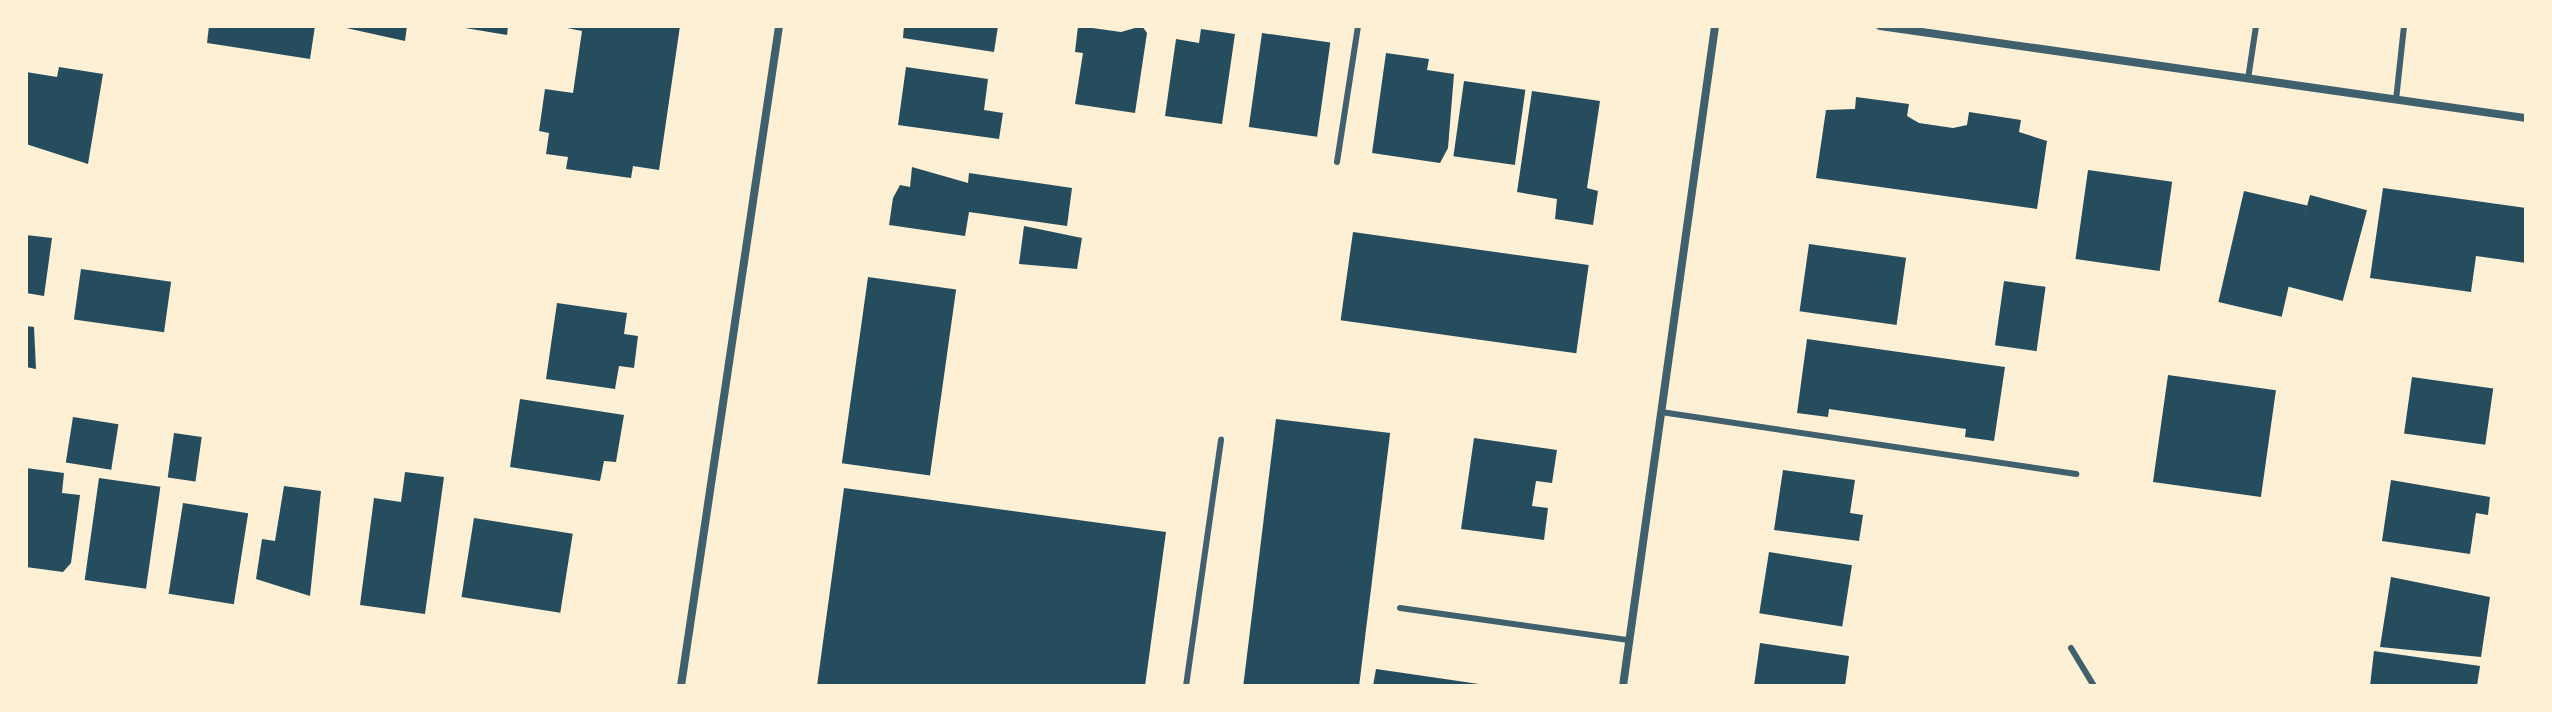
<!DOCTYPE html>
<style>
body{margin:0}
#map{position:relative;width:2552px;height:712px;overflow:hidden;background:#fdf0d5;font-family:"Exo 2",sans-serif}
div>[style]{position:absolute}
.building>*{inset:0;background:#264d5e;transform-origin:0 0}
.service>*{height:6px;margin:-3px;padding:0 3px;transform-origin:3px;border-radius:3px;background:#3f606c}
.minor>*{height:8px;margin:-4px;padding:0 4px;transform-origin:4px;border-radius:4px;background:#3f606c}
span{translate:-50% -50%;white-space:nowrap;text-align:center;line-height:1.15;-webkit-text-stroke:8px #fdf0d5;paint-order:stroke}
.frame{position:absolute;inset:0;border:28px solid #fdf0d5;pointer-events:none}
</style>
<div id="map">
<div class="building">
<div style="clip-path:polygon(209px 26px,315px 26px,310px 59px,207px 43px)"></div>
<div style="clip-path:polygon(337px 26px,407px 26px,405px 41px)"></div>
<div style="clip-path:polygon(453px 26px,508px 26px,507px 35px)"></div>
<div style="clip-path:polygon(557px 26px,680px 26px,659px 170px,633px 166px,631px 178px,566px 169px,568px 157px,546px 154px,549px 133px,539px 131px,545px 89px,573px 93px,582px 31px)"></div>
<div style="clip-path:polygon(904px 26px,998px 26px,994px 52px,903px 38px)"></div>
<div style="clip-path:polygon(1078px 26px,1121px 32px,1142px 26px,1147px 33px,1135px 113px,1075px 104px,1083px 53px,1075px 52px)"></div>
<div style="clip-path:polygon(1201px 29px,1235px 34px,1222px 124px,1165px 116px,1176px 39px,1199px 43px)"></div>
<div style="left:1262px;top:33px;width:69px;height:95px;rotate:8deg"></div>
<div style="clip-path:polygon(1386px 53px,1429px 59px,1427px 70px,1454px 74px,1448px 148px,1440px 163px,1372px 153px)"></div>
<div style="clip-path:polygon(59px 67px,103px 74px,88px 164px,26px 144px,26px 72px,57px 77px)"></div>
<div style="clip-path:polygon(906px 67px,988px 79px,984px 110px,1003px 113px,999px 139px,898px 125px)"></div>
<div style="left:1464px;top:81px;width:62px;height:76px;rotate:8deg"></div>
<div style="clip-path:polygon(1532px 91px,1600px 101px,1587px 188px,1598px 191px,1593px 225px,1555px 219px,1557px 199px,1517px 192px)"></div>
<div style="clip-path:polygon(1856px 97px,1909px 104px,1907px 116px,1919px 123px,1953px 128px,1967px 125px,1969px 112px,2021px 120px,2019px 132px,2047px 141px,2037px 209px,1816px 178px,1826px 110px,1855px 109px)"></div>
<div style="clip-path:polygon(912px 167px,968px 183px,969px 173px,1072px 188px,1067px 226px,969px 212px,965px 236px,889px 225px,893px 198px,900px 185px,910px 187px)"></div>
<div style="left:2088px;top:170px;width:85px;height:90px;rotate:8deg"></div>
<div style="clip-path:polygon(2383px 188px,2526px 208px,2526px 263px,2476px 256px,2471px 292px,2370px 278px)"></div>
<div style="left:2244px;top:191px;width:65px;height:114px;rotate:13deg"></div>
<div style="left:2310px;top:195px;width:59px;height:94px;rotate:15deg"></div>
<div style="clip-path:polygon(1024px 226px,1082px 238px,1077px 269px,1019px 264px)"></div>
<div style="left:1353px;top:232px;width:238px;height:89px;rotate:8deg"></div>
<div style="clip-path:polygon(26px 235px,52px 238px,44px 296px,26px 293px)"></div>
<div style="left:1809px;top:244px;width:98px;height:68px;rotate:8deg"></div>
<div style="left:81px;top:269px;width:91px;height:51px;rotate:8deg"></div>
<div style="left:868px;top:277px;width:89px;height:188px;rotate:8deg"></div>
<div style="left:2004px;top:281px;width:42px;height:65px;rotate:8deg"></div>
<div style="clip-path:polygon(557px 303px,627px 313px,624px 334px,638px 336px,634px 368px,619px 366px,615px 389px,546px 379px)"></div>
<div style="clip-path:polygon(26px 326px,34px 327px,36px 369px,26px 367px)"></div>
<div style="clip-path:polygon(1807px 339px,2005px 367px,1994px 441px,1965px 437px,1966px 429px,1829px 409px,1828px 417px,1797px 413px)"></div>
<div style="left:2168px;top:375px;width:109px;height:108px;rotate:8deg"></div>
<div style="left:2412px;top:377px;width:82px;height:57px;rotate:8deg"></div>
<div style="clip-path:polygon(520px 399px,624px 415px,616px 462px,604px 461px,600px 481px,510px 467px)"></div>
<div style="left:73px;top:417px;width:46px;height:46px;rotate:9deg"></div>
<div style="left:1276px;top:419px;width:115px;height:269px;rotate:7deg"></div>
<div style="left:174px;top:433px;width:28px;height:45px;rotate:8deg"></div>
<div style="clip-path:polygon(1474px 438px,1557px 450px,1552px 483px,1536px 481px,1532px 506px,1548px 508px,1544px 540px,1461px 529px)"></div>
<div style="clip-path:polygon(26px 468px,64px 473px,62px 493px,80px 495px,71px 563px,63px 572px,26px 567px)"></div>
<div style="clip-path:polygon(1783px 470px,1855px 480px,1850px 513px,1863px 515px,1859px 541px,1774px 530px)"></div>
<div style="clip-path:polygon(405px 472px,444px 477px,425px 614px,360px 605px,374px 498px,401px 502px)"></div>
<div style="left:99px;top:478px;width:62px;height:103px;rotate:8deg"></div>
<div style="clip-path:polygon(2391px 480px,2490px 497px,2488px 515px,2476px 513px,2470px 554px,2382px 541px)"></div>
<div style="clip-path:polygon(284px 486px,321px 491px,310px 596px,256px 579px,262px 539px,275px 541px)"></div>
<div style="clip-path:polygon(844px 488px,1166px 532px,1145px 686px,817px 686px)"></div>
<div style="left:183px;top:503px;width:66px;height:92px;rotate:9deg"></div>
<div style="left:474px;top:518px;width:100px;height:80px;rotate:9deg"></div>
<div style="left:1769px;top:552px;width:84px;height:62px;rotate:9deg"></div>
<div style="clip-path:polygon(2391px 577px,2490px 597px,2481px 657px,2380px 647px)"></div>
<div style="clip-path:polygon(1760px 643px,1849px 656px,1845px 686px,1754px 686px)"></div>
<div style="clip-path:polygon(2374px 651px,2480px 666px,2477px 686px,2370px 686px)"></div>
<div style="clip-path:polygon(1376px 669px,1479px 684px,1479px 686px,1373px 686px)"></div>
</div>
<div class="service">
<div style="left:2248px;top:79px;width:54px;rotate:-81.4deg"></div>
<div style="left:2396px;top:100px;width:74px;rotate:-83.8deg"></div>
<div style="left:1337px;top:162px;width:138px;rotate:-81.2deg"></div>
<div style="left:1661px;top:412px;width:420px;rotate:8.5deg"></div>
<div style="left:1400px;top:608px;width:231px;rotate:8deg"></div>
<div style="left:2071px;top:648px;width:44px;rotate:58.8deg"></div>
<div style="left:1186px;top:686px;width:249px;rotate:-81.9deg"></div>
</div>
<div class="minor">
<div style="left:1880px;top:26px;width:653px;rotate:8.11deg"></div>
<div style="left:681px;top:686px;width:667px;rotate:-81.55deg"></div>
<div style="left:1623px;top:686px;width:666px;rotate:-82.06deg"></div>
</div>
<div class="frame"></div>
</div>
